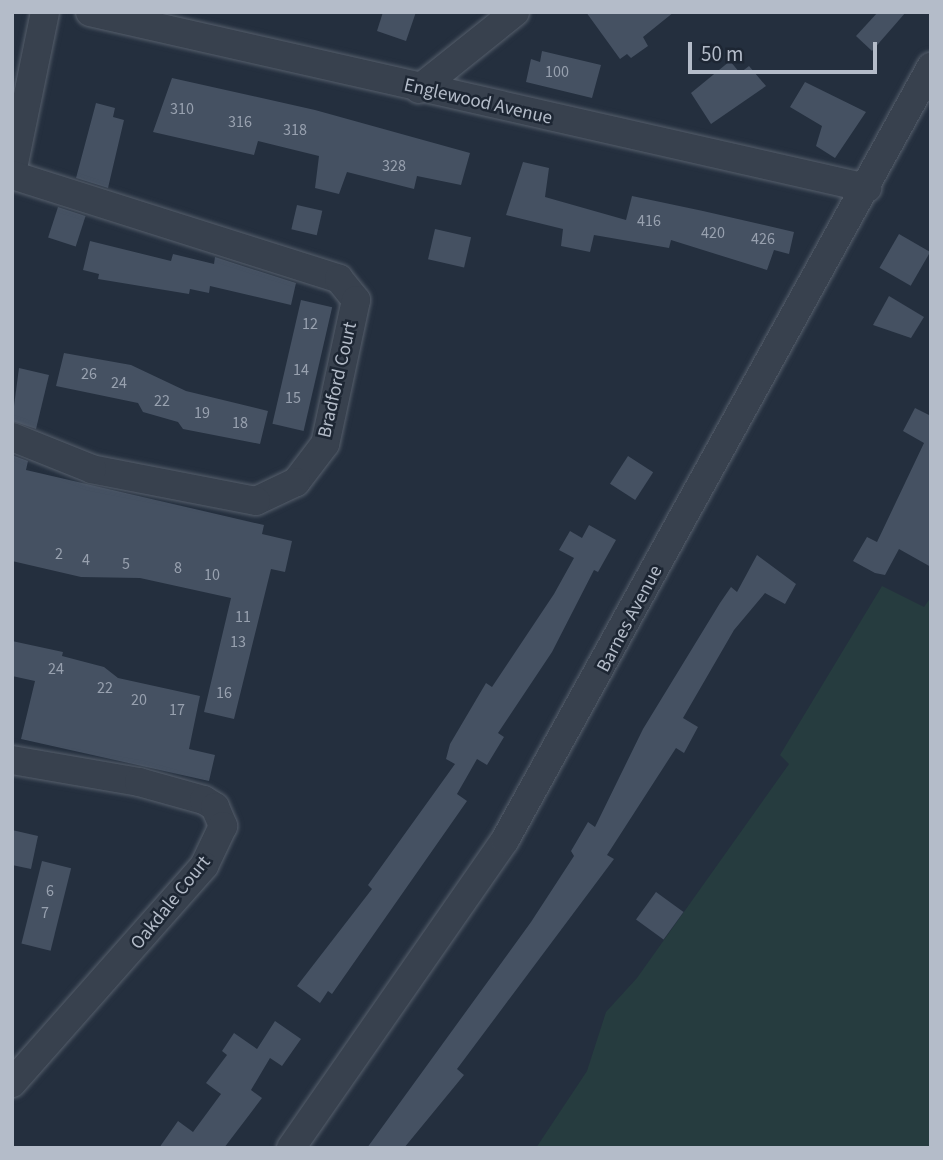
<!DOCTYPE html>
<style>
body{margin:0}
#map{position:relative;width:943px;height:1160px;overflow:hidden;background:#242f3e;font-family:"Source Sans 3",sans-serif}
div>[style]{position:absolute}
.green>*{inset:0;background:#263c3f}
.building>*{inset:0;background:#455162;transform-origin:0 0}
.roads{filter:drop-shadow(0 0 2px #565f6c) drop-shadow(0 0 2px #565f6c)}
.minor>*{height:28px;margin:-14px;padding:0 14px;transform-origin:14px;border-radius:14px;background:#38414e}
span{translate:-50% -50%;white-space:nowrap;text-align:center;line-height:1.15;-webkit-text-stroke:5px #1d2633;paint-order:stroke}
.number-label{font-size:16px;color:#98a1af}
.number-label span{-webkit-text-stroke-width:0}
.street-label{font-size:19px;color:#b4bcc9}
.frame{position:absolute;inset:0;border:14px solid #b4bcc9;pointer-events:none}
.scale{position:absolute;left:688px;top:42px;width:189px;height:32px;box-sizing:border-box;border:4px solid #b4bcc9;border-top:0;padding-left:9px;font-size:21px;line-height:24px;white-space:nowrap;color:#b4bcc9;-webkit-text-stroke:5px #1d2633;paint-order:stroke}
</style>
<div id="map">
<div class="green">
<div style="clip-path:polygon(882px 586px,924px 607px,931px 597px,931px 1148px,536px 1148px,587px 1071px,606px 1012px,637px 978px,789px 764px,780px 755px)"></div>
</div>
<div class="building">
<div style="clip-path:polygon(383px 12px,416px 12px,406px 41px,377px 31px)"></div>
<div style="clip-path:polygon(586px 12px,674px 12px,643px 37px,648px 46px,631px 58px,627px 54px,620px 59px)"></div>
<div style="clip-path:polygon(878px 12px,906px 12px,872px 51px,856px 36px)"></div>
<div style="clip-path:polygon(542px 51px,601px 65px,592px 98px,526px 82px,531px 59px,540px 62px)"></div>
<div style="clip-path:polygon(730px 61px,740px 73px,749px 66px,766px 86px,711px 124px,691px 93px)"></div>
<div style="clip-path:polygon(172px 78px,315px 110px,470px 153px,461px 185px,417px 176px,414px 189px,347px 172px,339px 194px,315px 188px,319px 156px,258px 141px,254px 155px,153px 132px)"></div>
<div style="clip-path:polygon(805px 82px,866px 112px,835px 158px,816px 146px,822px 126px,790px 107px)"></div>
<div style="clip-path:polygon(96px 103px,115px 108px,113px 117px,124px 120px,108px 188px,76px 178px)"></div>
<div style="clip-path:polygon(523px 162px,549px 168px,545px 197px,626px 220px,632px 196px,703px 211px,794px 232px,789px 254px,774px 250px,767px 270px,671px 240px,669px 248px,594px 235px,590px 252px,561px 246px,563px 229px,506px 215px)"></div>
<div style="left:297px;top:205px;width:26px;height:25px;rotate:13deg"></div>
<div style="left:58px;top:207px;width:29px;height:32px;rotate:18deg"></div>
<div style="left:435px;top:229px;width:37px;height:31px;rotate:13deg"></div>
<div style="left:899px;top:234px;width:36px;height:39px;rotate:30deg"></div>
<div style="clip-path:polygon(90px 241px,171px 261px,173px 254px,214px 264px,215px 257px,296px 283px,291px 305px,210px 286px,209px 293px,190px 289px,189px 294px,98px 279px,99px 274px,83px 270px)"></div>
<div style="clip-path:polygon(889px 296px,924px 317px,911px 338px,873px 325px)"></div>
<div style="left:301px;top:300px;width:32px;height:127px;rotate:13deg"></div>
<div style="clip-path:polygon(64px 353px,131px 365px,186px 391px,268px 411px,260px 444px,183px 429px,178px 422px,143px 412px,138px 403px,56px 386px)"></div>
<div style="clip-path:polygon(19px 368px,49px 375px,36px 429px,12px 421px)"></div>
<div style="clip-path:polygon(915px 408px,931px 416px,931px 567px,899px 549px,885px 575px,875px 573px,853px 561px,867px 537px,877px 542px,924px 443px,903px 431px)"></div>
<div style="clip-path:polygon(12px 455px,28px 461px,26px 470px,264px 525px,262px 534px,292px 541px,285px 572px,271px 569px,234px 719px,204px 712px,231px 598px,140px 578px,81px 577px,12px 561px)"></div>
<div style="left:628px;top:456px;width:30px;height:33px;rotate:33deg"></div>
<div style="clip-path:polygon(589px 525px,616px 540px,598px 572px,594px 570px,552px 652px,498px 733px,504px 737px,487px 765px,477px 759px,457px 794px,467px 801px,332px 994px,328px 991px,320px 1003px,297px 986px,372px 889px,368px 885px,455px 764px,446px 759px,450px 744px,486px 683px,492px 687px,554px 594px,574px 558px,559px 550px,570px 531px,582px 538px)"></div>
<div style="clip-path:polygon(757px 555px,796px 584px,785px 604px,765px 593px,734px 630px,683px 718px,698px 727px,684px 753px,676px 748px,607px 855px,614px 859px,457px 1069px,464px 1075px,404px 1148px,367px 1148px,531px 922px,574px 856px,571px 851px,588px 822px,595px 827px,643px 729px,720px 603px,731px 587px,737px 592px)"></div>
<div style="clip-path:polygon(12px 641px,63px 652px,62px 656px,104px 667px,118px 678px,200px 696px,189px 749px,215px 755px,209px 781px,21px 739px,35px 681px,12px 676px)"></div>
<div style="clip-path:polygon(12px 830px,38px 836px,31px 869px,12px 865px)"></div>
<div style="left:42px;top:861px;width:30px;height:85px;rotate:14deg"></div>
<div style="left:656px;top:892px;width:34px;height:34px;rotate:36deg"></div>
<div style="clip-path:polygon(275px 1021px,301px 1039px,282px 1066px,270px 1058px,251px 1090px,262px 1098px,224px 1148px,159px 1148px,178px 1121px,193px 1132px,221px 1094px,206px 1083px,227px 1055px,222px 1051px,234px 1033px,257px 1049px)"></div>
</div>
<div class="roads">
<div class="minor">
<div style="left:90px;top:12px;width:797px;rotate:12.76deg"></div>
<div style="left:419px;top:89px;width:123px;rotate:-38.7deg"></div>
<div style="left:12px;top:173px;width:164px;rotate:-78.4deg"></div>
<div style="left:12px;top:175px;width:343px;rotate:17.6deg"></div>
<div style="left:339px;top:279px;width:27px;rotate:51deg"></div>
<div style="left:356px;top:300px;width:147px;rotate:102.1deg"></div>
<div style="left:325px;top:444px;width:48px;rotate:127.3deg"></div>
<div style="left:296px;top:482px;width:44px;rotate:154.6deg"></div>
<div style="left:256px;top:501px;width:167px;rotate:-169deg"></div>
<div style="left:92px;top:469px;width:86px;rotate:-158.2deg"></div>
<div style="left:12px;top:760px;width:129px;rotate:9.8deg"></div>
<div style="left:139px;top:782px;width:67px;rotate:15.5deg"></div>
<div style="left:204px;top:800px;width:13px;rotate:32deg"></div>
<div style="left:215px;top:807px;width:21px;rotate:67deg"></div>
<div style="left:223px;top:826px;width:44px;rotate:115.4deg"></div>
<div style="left:204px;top:866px;width:290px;rotate:131.5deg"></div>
<div style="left:291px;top:1148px;width:375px;rotate:-55.2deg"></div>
<div style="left:505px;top:840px;width:883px;rotate:-61.14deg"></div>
</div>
</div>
<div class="number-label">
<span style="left:557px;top:72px">100</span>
<span style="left:182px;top:109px">310</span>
<span style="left:240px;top:122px">316</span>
<span style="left:295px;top:130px">318</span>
<span style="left:394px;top:166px">328</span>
<span style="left:649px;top:221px">416</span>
<span style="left:713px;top:233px">420</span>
<span style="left:763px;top:239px">426</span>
<span style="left:310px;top:324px">12</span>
<span style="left:301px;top:370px">14</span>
<span style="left:89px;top:374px">26</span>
<span style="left:119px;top:383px">24</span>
<span style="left:293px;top:398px">15</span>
<span style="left:162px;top:401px">22</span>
<span style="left:202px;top:413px">19</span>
<span style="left:240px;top:423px">18</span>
<span style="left:59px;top:554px">2</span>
<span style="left:86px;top:560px">4</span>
<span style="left:126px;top:564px">5</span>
<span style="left:178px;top:568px">8</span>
<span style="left:212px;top:575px">10</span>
<span style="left:243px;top:617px">11</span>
<span style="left:238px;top:642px">13</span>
<span style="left:56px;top:669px">24</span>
<span style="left:105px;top:688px">22</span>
<span style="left:224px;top:693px">16</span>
<span style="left:139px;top:700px">20</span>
<span style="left:177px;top:710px">17</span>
<span style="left:50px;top:891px">6</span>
<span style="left:45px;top:913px">7</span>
</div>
<div class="street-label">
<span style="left:478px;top:102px;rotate:13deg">Englewood Avenue</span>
<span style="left:338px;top:380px;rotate:-77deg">Bradford Court</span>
<span style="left:630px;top:619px;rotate:-62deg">Barnes Avenue</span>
<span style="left:171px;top:903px;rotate:-51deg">Oakdale Court</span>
</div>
<div class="frame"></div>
<div class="scale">50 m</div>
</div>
